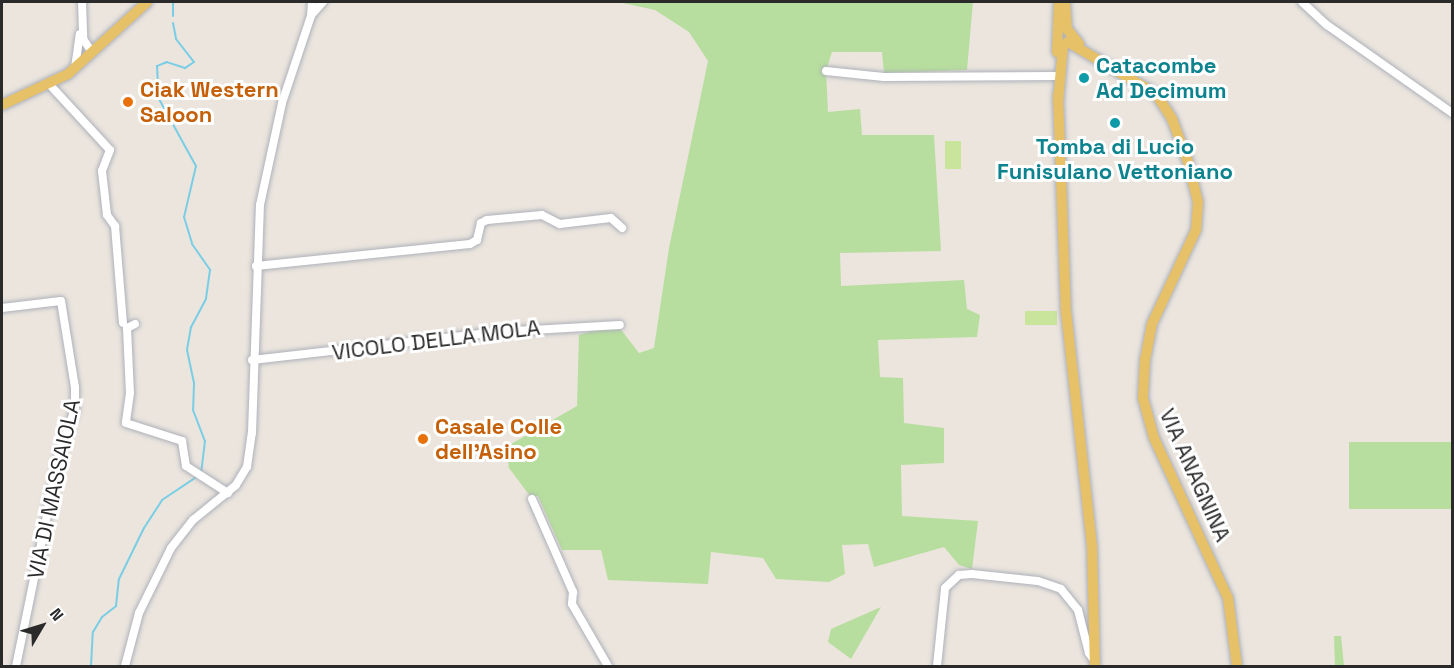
<!DOCTYPE html>
<style>
body{margin:0}
#map{position:relative;width:1454px;height:668px;overflow:hidden;background:#ebe5de;font-family:"Space Grotesk",sans-serif}
div>[style]{position:absolute}
.green>*{inset:0;background:#b7de9e;transform-origin:0 0}
.pitch>*{inset:0;background:#c9e49b;transform-origin:0 0}
.stream>*{height:2px;margin:-1px;padding:0 1px;transform-origin:1px;border-radius:1px;background:#79cee5}
.roads{filter:drop-shadow(0 0 2px #aeb1ba) drop-shadow(0 0 2px #aeb1ba)}
.minor>*{height:8px;margin:-4px;padding:0 4px;transform-origin:4px;border-radius:4px;background:#fff}
.major>*{height:10px;margin:-5px;padding:0 5px;transform-origin:5px;border-radius:5px;background:#e6c168}
.dots>*{width:16px;height:16px;translate:-50% -50%;box-sizing:border-box;border:3px solid #fff;border-radius:50%}
span{translate:-50% -50%;white-space:nowrap;text-align:center;line-height:1.15;-webkit-text-stroke:6px #fff;paint-order:stroke}
.culture-label{font-size:22px;color:#0d838f;font-weight:700}
.left{translate:0 -50%;text-align:left}
.food-label{font-size:22px;color:#c56008;font-weight:700}
.street-label{font-size:22px;color:#2a2a2a}
.frame{position:absolute;inset:0;border:3px solid #2a2a2a;pointer-events:none}
.north{position:absolute;left:12px;top:596px;width:60px;height:60px;-webkit-text-stroke:4px #fff;paint-order:stroke;rotate:52deg;font-size:16px;font-weight:700;line-height:24px;text-align:center;color:#2a2a2a}
.north::after{content:'';display:block;margin:auto;width:21px;height:27px;background:#2a2a2a;clip-path:polygon(50% 0,100% 100%,50% 72%,0 100%)}
</style>
<div id="map">
<div class="green">
<div style="clip-path:polygon(618px 2px,973px 2px,967px 70px,884px 73px,882px 52px,832px 52px,826px 71px,828px 112px,860px 109px,862px 135px,934px 135px,941px 251px,840px 253px,841px 286px,964px 280px,967px 309px,980px 315px,977px 337px,878px 340px,880px 377px,903px 378px,904px 423px,944px 428px,944px 463px,901px 465px,902px 516px,978px 521px,972px 569px,959px 565px,944px 547px,874px 567px,868px 544px,842px 545px,845px 574px,829px 582px,776px 579px,763px 558px,711px 552px,708px 584px,608px 580px,601px 550px,562px 550px,538px 496px,530px 496px,509px 468px,506px 447px,577px 406px,579px 335px,608px 326px,619px 327px,639px 353px,654px 348px,669px 248px,708px 61px,689px 32px,655px 10px)"></div>
<div style="left:1452px;top:442px;width:67px;height:103px;rotate:90deg"></div>
<div style="clip-path:polygon(881px 607px,851px 659px,828px 642px,831px 629px)"></div>
<div style="clip-path:polygon(1334px 636px,1341px 636px,1344px 666px,1335px 666px)"></div>
</div>
<div class="pitch">
<div style="left:945px;top:141px;width:16px;height:28px"></div>
<div style="left:1025px;top:311px;width:32px;height:14px"></div>
</div>
<div class="stream">
<div style="left:173px;top:2px;width:14px;rotate:90deg"></div>
<div style="left:173px;top:23px;width:16px;rotate:79deg"></div>
<div style="left:176px;top:39px;width:29px;rotate:52deg"></div>
<div style="left:194px;top:62px;width:11px;rotate:146deg"></div>
<div style="left:185px;top:68px;width:19px;rotate:-162deg"></div>
<div style="left:167px;top:62px;width:11px;rotate:158deg"></div>
<div style="left:157px;top:66px;width:33px;rotate:87deg"></div>
<div style="left:159px;top:99px;width:77px;rotate:61.1deg"></div>
<div style="left:196px;top:166px;width:52px;rotate:103.2deg"></div>
<div style="left:184px;top:217px;width:28px;rotate:73deg"></div>
<div style="left:192px;top:244px;width:32px;rotate:55deg"></div>
<div style="left:210px;top:270px;width:29px;rotate:98deg"></div>
<div style="left:206px;top:299px;width:32px;rotate:118deg"></div>
<div style="left:191px;top:327px;width:23px;rotate:100deg"></div>
<div style="left:187px;top:350px;width:35px;rotate:78deg"></div>
<div style="left:194px;top:384px;width:26px;rotate:92deg"></div>
<div style="left:193px;top:410px;width:33px;rotate:69deg"></div>
<div style="left:205px;top:441px;width:31px;rotate:97deg"></div>
<div style="left:91px;top:666px;width:34px;rotate:-87deg"></div>
<div style="left:93px;top:632px;width:17px;rotate:-59deg"></div>
<div style="left:102px;top:617px;width:18px;rotate:-38deg"></div>
<div style="left:116px;top:606px;width:27px;rotate:-84deg"></div>
<div style="left:119px;top:579px;width:57px;rotate:-63.9deg"></div>
<div style="left:144px;top:528px;width:33px;rotate:-57deg"></div>
<div style="left:162px;top:500px;width:43px;rotate:-33.7deg"></div>
</div>
<div class="roads">
<div class="minor">
<div style="left:82px;top:2px;width:37px;rotate:88deg"></div>
<div style="left:83px;top:39px;width:14px;rotate:56deg"></div>
<div style="left:1302px;top:2px;width:34px;rotate:43deg"></div>
<div style="left:1327px;top:25px;width:153px;rotate:35.1deg"></div>
<div style="left:313px;top:13px;width:15px;rotate:-48deg"></div>
<div style="left:75px;top:68px;width:34px;rotate:-82deg"></div>
<div style="left:826px;top:71px;width:58px;rotate:5.9deg"></div>
<div style="left:884px;top:77px;width:174px;rotate:-0.3deg"></div>
<div style="left:50px;top:85px;width:88px;rotate:47.3deg"></div>
<div style="left:110px;top:150px;width:22px;rotate:111deg"></div>
<div style="left:102px;top:171px;width:44px;rotate:83.5deg"></div>
<div style="left:107px;top:215px;width:14px;rotate:54deg"></div>
<div style="left:115px;top:226px;width:97px;rotate:85.3deg"></div>
<div style="left:256px;top:266px;width:215px;rotate:-5.9deg"></div>
<div style="left:470px;top:244px;width:8px;rotate:-30deg"></div>
<div style="left:477px;top:240px;width:17px;rotate:-77deg"></div>
<div style="left:481px;top:223px;width:7px;rotate:-27deg"></div>
<div style="left:487px;top:220px;width:55px;rotate:-5.2deg"></div>
<div style="left:542px;top:215px;width:20px;rotate:27deg"></div>
<div style="left:560px;top:224px;width:51px;rotate:-6.7deg"></div>
<div style="left:611px;top:218px;width:15px;rotate:42deg"></div>
<div style="left:2px;top:308px;width:59px;rotate:-6.8deg"></div>
<div style="left:61px;top:301px;width:87px;rotate:80.8deg"></div>
<div style="left:75px;top:387px;width:22px;rotate:90deg"></div>
<div style="left:75px;top:409px;width:46px;rotate:109.2deg"></div>
<div style="left:60px;top:452px;width:218px;rotate:101.6deg"></div>
<div style="left:135px;top:324px;width:9px;rotate:153deg"></div>
<div style="left:127px;top:328px;width:65px;rotate:87.4deg"></div>
<div style="left:130px;top:393px;width:30px;rotate:98deg"></div>
<div style="left:126px;top:423px;width:59px;rotate:17.8deg"></div>
<div style="left:182px;top:441px;width:25px;rotate:81deg"></div>
<div style="left:186px;top:466px;width:50px;rotate:32.7deg"></div>
<div style="left:252px;top:360px;width:247px;rotate:-6.5deg"></div>
<div style="left:497px;top:332px;width:123px;rotate:-3.3deg"></div>
<div style="left:532px;top:499px;width:102px;rotate:66.2deg"></div>
<div style="left:573px;top:592px;width:12px;rotate:95deg"></div>
<div style="left:572px;top:604px;width:72px;rotate:59.9deg"></div>
<div style="left:125px;top:666px;width:55px;rotate:-75.2deg"></div>
<div style="left:139px;top:613px;width:72px;rotate:-63.8deg"></div>
<div style="left:171px;top:548px;width:36px;rotate:-52deg"></div>
<div style="left:193px;top:520px;width:55px;rotate:-39.1deg"></div>
<div style="left:236px;top:485px;width:21px;rotate:-59deg"></div>
<div style="left:247px;top:467px;width:34px;rotate:-82deg"></div>
<div style="left:252px;top:433px;width:228px;rotate:-88deg"></div>
<div style="left:260px;top:205px;width:104px;rotate:-77.8deg"></div>
<div style="left:282px;top:103px;width:92px;rotate:-71.6deg"></div>
<div style="left:311px;top:16px;width:14px;rotate:-86deg"></div>
<div style="left:937px;top:666px;width:78px;rotate:-84.1deg"></div>
<div style="left:945px;top:588px;width:19px;rotate:-43deg"></div>
<div style="left:959px;top:575px;width:13px;rotate:-4deg"></div>
<div style="left:972px;top:574px;width:66px;rotate:6.1deg"></div>
<div style="left:1038px;top:581px;width:24px;rotate:19deg"></div>
<div style="left:1061px;top:589px;width:27px;rotate:51deg"></div>
<div style="left:1078px;top:610px;width:44px;rotate:75.7deg"></div>
<div style="left:1089px;top:653px;width:9px;rotate:54deg"></div>
</div>
<div class="major">
<div style="left:1065px;top:2px;width:27px;rotate:86deg"></div>
<div style="left:1067px;top:29px;width:19px;rotate:51deg"></div>
<div style="left:1057px;top:52px;width:50px;rotate:-87.7deg"></div>
<div style="left:1058px;top:95px;width:216px;rotate:87.9deg"></div>
<div style="left:1066px;top:311px;width:236px;rotate:83.7deg"></div>
<div style="left:1092px;top:546px;width:120px;rotate:88.6deg"></div>
<div style="left:1058px;top:102px;width:56px;rotate:-84.9deg"></div>
<div style="left:1063px;top:46px;width:6px;rotate:-39deg"></div>
<div style="left:1068px;top:42px;width:102px;rotate:30.6deg"></div>
<div style="left:1156px;top:94px;width:30px;rotate:57deg"></div>
<div style="left:1172px;top:119px;width:46px;rotate:69.6deg"></div>
<div style="left:1188px;top:162px;width:41px;rotate:76deg"></div>
<div style="left:1198px;top:202px;width:28px;rotate:94deg"></div>
<div style="left:1196px;top:230px;width:104px;rotate:115.1deg"></div>
<div style="left:1152px;top:324px;width:36px;rotate:101deg"></div>
<div style="left:1145px;top:359px;width:39px;rotate:93deg"></div>
<div style="left:1143px;top:398px;width:41px;rotate:74.6deg"></div>
<div style="left:1154px;top:438px;width:176px;rotate:65.2deg"></div>
<div style="left:1228px;top:598px;width:69px;rotate:82.5deg"></div>
<div style="left:2px;top:105px;width:73px;rotate:-25.2deg"></div>
<div style="left:68px;top:74px;width:107px;rotate:-42.3deg"></div>
</div>
</div>
<div class="dots">
<div style="left:1084px;top:78px;background:#0f9aa8"></div>
<div style="left:128px;top:102px;background:#e8710a"></div>
<div style="left:1115px;top:123px;background:#0f9aa8"></div>
<div style="left:423px;top:439px;background:#e8710a"></div>
</div>
<div class="culture-label">
<span class="left" style="left:1096px;top:78px">Catacombe<br>Ad Decimum</span>
<span style="left:1115px;top:159px">Tomba di Lucio<br>Funisulano Vettoniano</span>
</div>
<div class="food-label">
<span class="left" style="left:140px;top:102px">Ciak Western<br>Saloon</span>
<span class="left" style="left:435px;top:439px">Casale Colle<br>dell'Asino</span>
</div>
<div class="street-label">
<span style="left:436px;top:340px;rotate:-7deg">VICOLO DELLA MOLA</span>
<span style="left:1195px;top:475px;rotate:66deg">VIA ANAGNINA</span>
<span style="left:54px;top:489px;rotate:-78deg">VIA DI MASSAIOLA</span>
</div>
<div class="frame"></div>
<div class="north">N</div>
</div>
